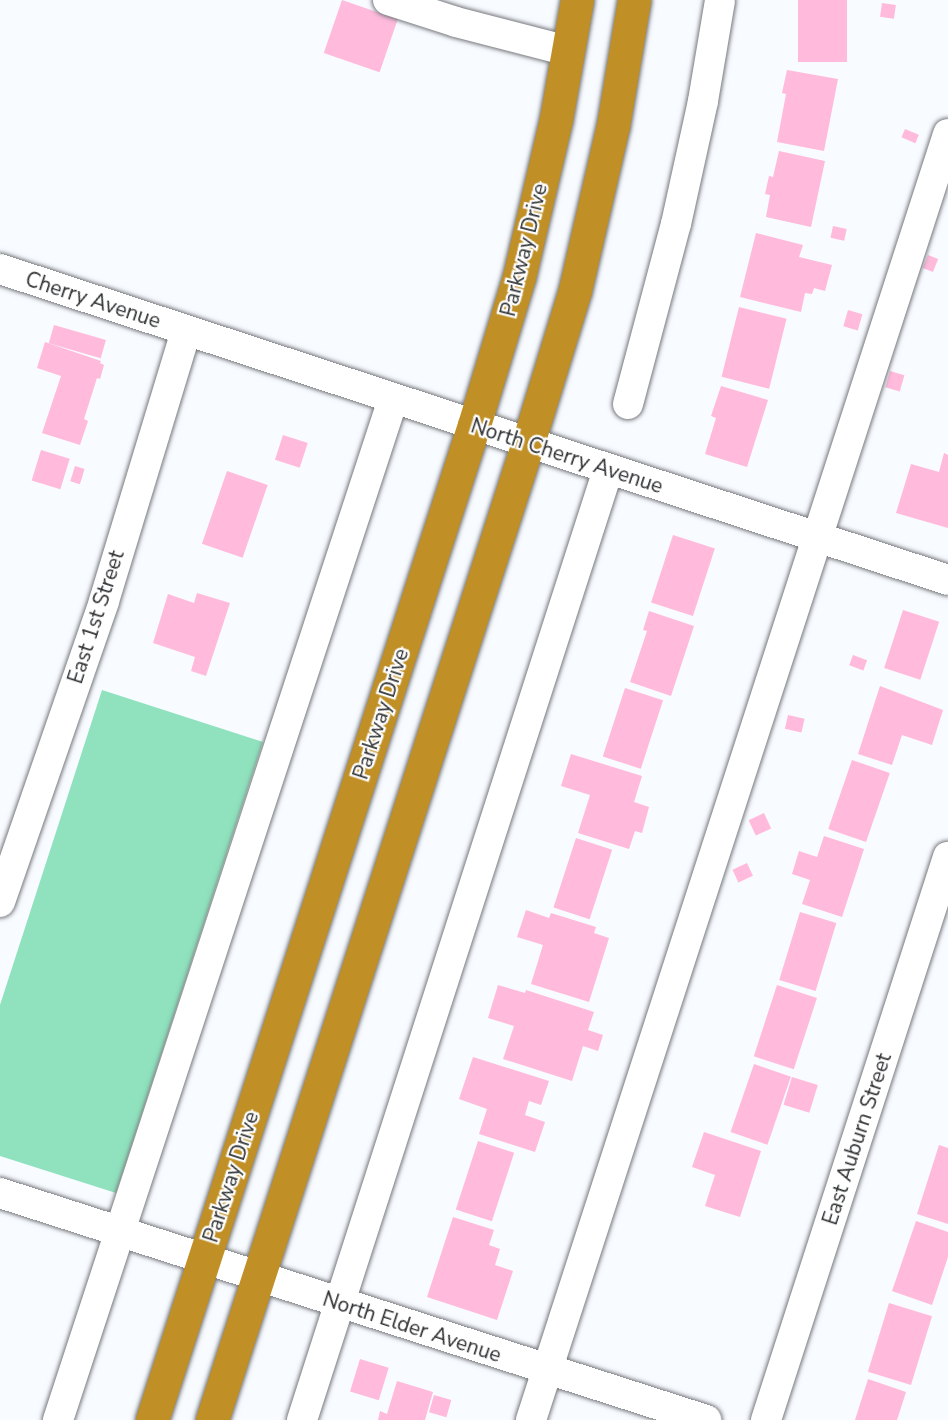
<!DOCTYPE html>
<style>
body{margin:0}
#map{position:relative;width:948px;height:1420px;overflow:hidden;background:#f8fbff;font-family:"Nunito Sans",sans-serif}
div>[style]{position:absolute}
.green>*{inset:0;background:#8fe2bd}
.building>*{inset:0;background:#ffbadc;transform-origin:0 0}
.roads{filter:drop-shadow(0 0 2px #76797d) drop-shadow(0 0 2px #76797d)}
.minor>*{height:30px;margin:-15px;padding:0 15px;transform-origin:15px;border-radius:15px;background:#fff}
.highway>*{height:33px;margin:-16.5px;padding:0 16.5px;transform-origin:16.5px;border-radius:16.5px;background:#c08f25}
span{translate:-50% -50%;white-space:nowrap;text-align:center;line-height:1.15;-webkit-text-stroke:4.5px #fff;paint-order:stroke}
.street-label{font-size:21px;color:#2f3032}
</style>
<div id="map">
<div class="green">
<div style="clip-path:polygon(102px 690px,263px 742px,116px 1193px,0 1156px,0 1005px)"></div>
</div>
<div class="building">
<div style="left:342px;top:0;width:59px;height:56px;rotate:19deg"></div>
<div style="left:798px;top:0;width:49px;height:62px"></div>
<div style="left:882px;top:3px;width:14px;height:14px;rotate:8deg"></div>
<div style="clip-path:polygon(787px 70px,838px 79px,824px 151px,777px 142px,786px 94px,782px 93px)"></div>
<div style="left:905px;top:129px;width:15px;height:9px;rotate:23deg"></div>
<div style="clip-path:polygon(779px 151px,825px 161px,811px 227px,766px 217px,770px 195px,765px 194px,769px 176px,773px 177px)"></div>
<div style="left:833px;top:226px;width:14px;height:12px;rotate:12deg"></div>
<div style="clip-path:polygon(756px 233px,803px 245px,799px 257px,832px 265px,825px 291px,814px 288px,812px 294px,805px 293px,801px 312px,740px 297px)"></div>
<div style="left:928px;top:255px;width:11px;height:14px;rotate:22deg"></div>
<div style="left:739px;top:307px;width:49px;height:72px;rotate:14deg"></div>
<div style="left:848px;top:310px;width:15px;height:17px;rotate:16deg"></div>
<div style="left:54px;top:325px;width:54px;height:19px;rotate:16deg"></div>
<div style="clip-path:polygon(45px 342px,101px 361px,100px 363px,104px 365px,100px 379px,97px 378px,84px 419px,88px 421px,80px 445px,42px 433px,61px 376px,37px 368px)"></div>
<div style="left:890px;top:371px;width:15px;height:17px;rotate:16deg"></div>
<div style="clip-path:polygon(721px 386px,768px 400px,747px 467px,705px 454px,716px 418px,711px 416px)"></div>
<div style="left:283px;top:435px;width:26px;height:26px;rotate:18deg"></div>
<div style="left:41px;top:450px;width:30px;height:32px;rotate:17deg"></div>
<div style="clip-path:polygon(944px 453px,948px 455px,948px 528px,896px 513px,911px 464px,939px 472px)"></div>
<div style="left:75px;top:466px;width:10px;height:16px;rotate:17deg"></div>
<div style="left:227px;top:471px;width:43px;height:77px;rotate:19deg"></div>
<div style="left:673px;top:535px;width:44px;height:71px;rotate:18deg"></div>
<div style="clip-path:polygon(197px 593px,230px 603px,206px 676px,191px 671px,195px 657px,153px 643px,168px 594px,194px 603px)"></div>
<div style="left:903px;top:610px;width:38px;height:61px;rotate:18deg"></div>
<div style="clip-path:polygon(649px 611px,694px 626px,671px 696px,630px 682px,647px 631px,643px 630px)"></div>
<div style="left:853px;top:655px;width:15px;height:11px;rotate:20deg"></div>
<div style="clip-path:polygon(880px 686px,943px 710px,932px 745px,902px 735px,892px 765px,858px 754px)"></div>
<div style="left:625px;top:688px;width:40px;height:72px;rotate:18deg"></div>
<div style="left:788px;top:715px;width:17px;height:14px;rotate:13deg"></div>
<div style="clip-path:polygon(571px 754px,642px 776px,634px 802px,649px 807px,642px 833px,635px 831px,629px 849px,578px 833px,590px 795px,561px 786px)"></div>
<div style="left:852px;top:760px;width:40px;height:73px;rotate:19deg"></div>
<div style="left:764px;top:813px;width:17px;height:17px;rotate:65deg"></div>
<div style="clip-path:polygon(824px 836px,864px 849px,842px 917px,802px 904px,810px 880px,792px 874px,799px 851px,817px 857px)"></div>
<div style="left:576px;top:838px;width:38px;height:73px;rotate:18deg"></div>
<div style="left:747px;top:863px;width:14px;height:16px;rotate:65deg"></div>
<div style="clip-path:polygon(526px 910px,549px 918px,551px 913px,596px 927px,594px 933px,609px 938px,589px 1002px,531px 984px,543px 945px,517px 937px)"></div>
<div style="left:800px;top:912px;width:38px;height:71px;rotate:17deg"></div>
<div style="clip-path:polygon(498px 985px,525px 993px,526px 990px,594px 1012px,588px 1030px,603px 1035px,598px 1051px,583px 1046px,572px 1081px,503px 1059px,514px 1026px,488px 1018px)"></div>
<div style="left:777px;top:985px;width:42px;height:75px;rotate:18deg"></div>
<div style="clip-path:polygon(473px 1057px,549px 1081px,541px 1105px,529px 1101px,525px 1115px,545px 1122px,535px 1152px,479px 1134px,487px 1109px,459px 1099px)"></div>
<div style="left:754px;top:1064px;width:39px;height:72px;rotate:19deg"></div>
<div style="left:792px;top:1077px;width:27px;height:29px;rotate:17deg"></div>
<div style="clip-path:polygon(704px 1132px,761px 1151px,740px 1217px,705px 1206px,715px 1175px,692px 1167px)"></div>
<div style="left:478px;top:1141px;width:38px;height:72px;rotate:18deg"></div>
<div style="clip-path:polygon(939px 1145px,948px 1148px,948px 1224px,917px 1214px)"></div>
<div style="clip-path:polygon(453px 1217px,494px 1230px,489px 1245px,500px 1249px,495px 1265px,513px 1271px,497px 1320px,427px 1297px)"></div>
<div style="clip-path:polygon(916px 1221px,948px 1232px,948px 1257px,932px 1305px,892px 1291px)"></div>
<div style="left:889px;top:1303px;width:45px;height:72px;rotate:17deg"></div>
<div style="left:360px;top:1359px;width:30px;height:34px;rotate:17deg"></div>
<div style="clip-path:polygon(868px 1379px,906px 1392px,897px 1420px,855px 1420px)"></div>
<div style="clip-path:polygon(397px 1381px,433px 1392px,425px 1420px,378px 1420px,380px 1411px,387px 1414px)"></div>
<div style="left:434px;top:1395px;width:18px;height:18px;rotate:16deg"></div>
</div>
<div class="roads">
<div class="minor">
<div style="left:388px;top:0;width:71px;rotate:17.9deg"></div>
<div style="left:456px;top:22px;width:116px;rotate:14.5deg"></div>
<div style="left:0;top:269px;width:998px;rotate:18.16deg"></div>
<div style="left:628px;top:404px;width:186px;rotate:-75.1deg"></div>
<div style="left:676px;top:224px;width:126px;rotate:-77.6deg"></div>
<div style="left:703px;top:101px;width:102px;rotate:-80.4deg"></div>
<div style="left:0;top:902px;width:318px;rotate:-70.9deg"></div>
<div style="left:104px;top:601px;width:282px;rotate:-73.1deg"></div>
<div style="left:0;top:1193px;width:742px;rotate:17.82deg"></div>
<div style="left:58px;top:1420px;width:1075px;rotate:-71.83deg"></div>
<div style="left:302px;top:1420px;width:998px;rotate:-72.15deg"></div>
<div style="left:531px;top:1420px;width:1352px;rotate:-72.03deg"></div>
<div style="left:766px;top:1420px;width:592px;rotate:-72.09deg"></div>
</div>
<div class="highway">
<div style="left:152px;top:1420px;width:1046px;rotate:-72.07deg"></div>
<div style="left:474px;top:425px;width:155px;rotate:-73.1deg"></div>
<div style="left:519px;top:277px;width:162px;rotate:-76.8deg"></div>
<div style="left:556px;top:119px;width:121px;rotate:-80deg"></div>
<div style="left:212px;top:1420px;width:1027px;rotate:-72.08deg"></div>
<div style="left:528px;top:443px;width:160px;rotate:-72.9deg"></div>
<div style="left:575px;top:290px;width:168px;rotate:-77deg"></div>
<div style="left:613px;top:126px;width:128px;rotate:-80.5deg"></div>
</div>
</div>
<div class="street-label">
<span style="left:524px;top:250px;rotate:-76deg">Parkway Drive</span>
<span style="left:93px;top:300px;rotate:18deg">Cherry Avenue</span>
<span style="left:567px;top:456px;rotate:18deg">North Cherry Avenue</span>
<span style="left:96px;top:617px;rotate:-72deg">East 1st Street</span>
<span style="left:381px;top:714px;rotate:-72deg">Parkway Drive</span>
<span style="left:857px;top:1139px;rotate:-72deg">East Auburn Street</span>
<span style="left:231px;top:1177px;rotate:-72deg">Parkway Drive</span>
<span style="left:412px;top:1327px;rotate:18deg">North Elder Avenue</span>
</div>
</div>
